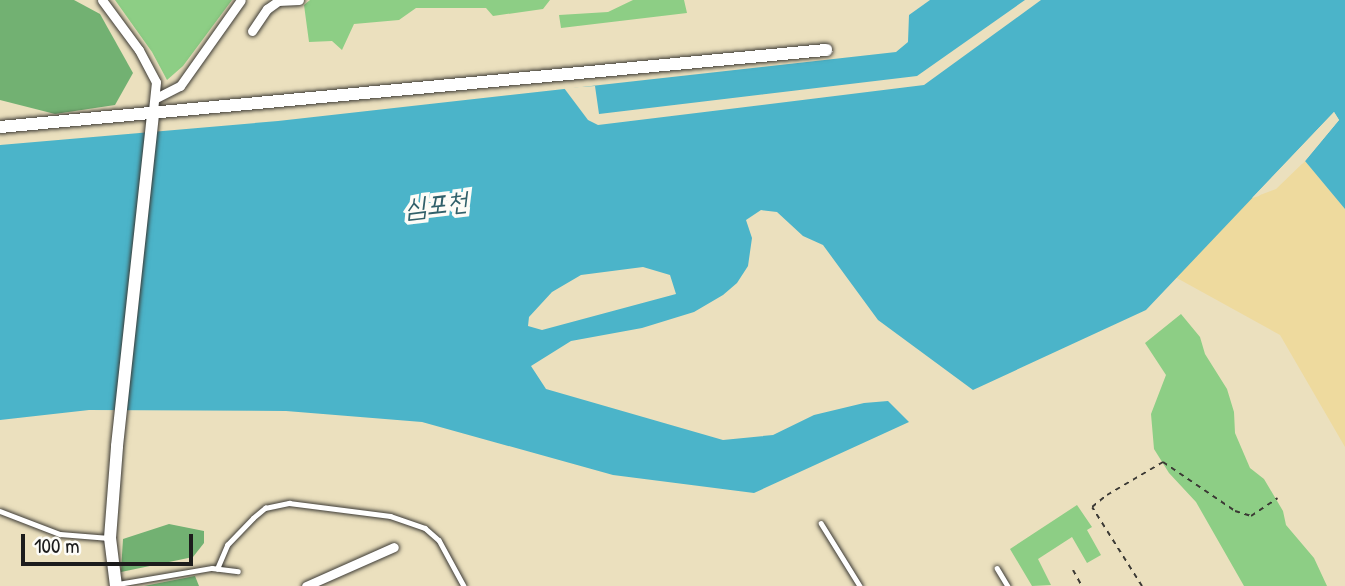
<!DOCTYPE html>
<meta charset="utf-8">
<style>
body{margin:0}
#map{position:relative;width:1345px;height:586px;overflow:hidden;background:#ebe0be;font-family:"Patrick Hand","Poor Story",sans-serif}
div>[style]{position:absolute}
.green>*{inset:0;background:#8dce85}
.forest>*{inset:0;background:#72b172}
.sand>*{inset:0;background:#eeda9e}
.water>*{inset:0;background:#4bb4c9}
.pier>*{inset:0;background:#ebe0be}
.path>*{height:2px;margin-top:-1px;transform-origin:0;background:repeating-linear-gradient(90deg,#3b3934 0 5px,transparent 0 10px)}
.roads{filter:drop-shadow(0 0 2px #3b3934) drop-shadow(0 0 2px #3b3934)}
.lane>*{height:4.5px;margin:-2.25px;padding:0 2.25px;transform-origin:2.25px;border-radius:2.25px;background:#fff}
.street>*{height:9px;margin:-4.5px;padding:0 4.5px;transform-origin:4.5px;border-radius:4.5px;background:#fff}
.secondary>*{height:12px;margin:-6px;padding:0 6px;transform-origin:6px;border-radius:6px;background:#fff}
span{translate:-50% -50%;white-space:nowrap;text-align:center;line-height:1.15;-webkit-text-stroke:7px #fdfcf7;paint-order:stroke}
.water-label{font-size:26px;color:#31606a;font-style:italic}
.scale{position:absolute;left:21px;top:534px;width:172px;height:32px;box-sizing:border-box;border:4px solid #1c1c1c;border-top:0;padding-left:9px;font-size:21px;line-height:24px;white-space:nowrap;color:#1c1c1c;-webkit-text-stroke:5px #fdfcf7;paint-order:stroke}
</style>
<div id="map">
<div class="green">
<div style="clip-path:polygon(115px 0,232px 0,183px 66px,167px 80px,152px 52px)"></div>
<div style="clip-path:polygon(310px 0,550px 0,543px 9px,493px 16px,486px 8px,416px 8px,399px 20px,354px 24px,342px 50px,332px 41px,309px 42px,304px 5px)"></div>
<div style="clip-path:polygon(633px 0,684px 0,687px 13px,561px 28px,559px 15px,608px 12px)"></div>
<div style="clip-path:polygon(1181px 314px,1200px 337px,1205px 354px,1227px 389px,1234px 412px,1235px 433px,1250px 468px,1264px 479px,1283px 511px,1286px 525px,1314px 558px,1327px 586px,1244px 586px,1196px 502px,1169px 473px,1154px 449px,1151px 414px,1166px 375px,1145px 343px)"></div>
<div style="clip-path:polygon(1077px 505px,1092px 527px,1087px 530px,1101px 555px,1087px 563px,1072px 537px,1038px 559px,1051px 585px,1032px 586px,1010px 549px)"></div>
</div>
<div class="forest">
<div style="clip-path:polygon(0 0,74px 0,100px 14px,133px 73px,115px 105px,55px 114px,0 100px)"></div>
<div style="clip-path:polygon(169px 524px,204px 531px,204px 543px,193px 557px,121px 572px,123px 539px)"></div>
<div style="clip-path:polygon(195px 576px,199px 586px,144px 586px)"></div>
</div>
<div class="sand">
<div style="clip-path:polygon(1305px 161px,1345px 209px,1345px 447px,1280px 335px,1175px 277px,1252px 198px,1276px 189px)"></div>
</div>
<div class="water">
<div style="clip-path:polygon(evenodd,903px 0,1345px 0,1345px 209px,1305px 161px,1339px 120px,1334px 112px,1146px 310px,973px 390px,878px 320px,823px 245px,803px 236px,777px 212px,761px 210px,746px 220px,752px 238px,748px 266px,737px 283px,723px 295px,694px 312px,642px 328px,571px 341px,531px 366px,546px 389px,723px 440px,773px 435px,814px 415px,864px 403px,888px 401px,909px 422px,754px 493px,613px 475px,422px 422px,286px 411px,89px 410px,0 420px,0 145px,278px 121px,896px 52px,908px 42px,903px 0,643px 267px,670px 275px,676px 294px,542px 330px,528px 326px,529px 317px,552px 292px,581px 275px,643px 267px)"></div>
</div>
<div class="pier">
<div style="clip-path:polygon(899px 0,930px 0,909px 15px,908px 42px,904px 36px)"></div>
<div style="clip-path:polygon(1025px 0,1041px 0,924px 85px,598px 125px,588px 120px,564px 88px,595px 86px,599px 114px,917px 76px)"></div>
<div style="clip-path:polygon(1334px 112px,1339px 120px,1305px 161px,1302px 164px,1302px 159px,1335px 120px,1333px 117px,1259px 196px,1252px 198px)"></div>
</div>
<div class="path">
<div style="left:1073px;top:570px;width:18px;rotate:61deg"></div>
<div style="left:1142px;top:586px;width:93px;rotate:-122.3deg"></div>
<div style="left:1092px;top:507px;width:19px;rotate:-39deg"></div>
<div style="left:1107px;top:495px;width:65px;rotate:-30.5deg"></div>
<div style="left:1163px;top:462px;width:87px;rotate:34.2deg"></div>
<div style="left:1235px;top:511px;width:17px;rotate:17deg"></div>
<div style="left:1251px;top:516px;width:32px;rotate:-34deg"></div>
</div>
<div class="roads">
<div class="lane">
<div style="left:0;top:511px;width:64px;rotate:21deg"></div>
<div style="left:60px;top:534px;width:49px;rotate:4.7deg"></div>
<div style="left:821px;top:523px;width:74px;rotate:58.2deg"></div>
<div style="left:997px;top:568px;width:21px;rotate:59deg"></div>
<div style="left:217px;top:569px;width:26px;rotate:-67deg"></div>
<div style="left:227px;top:545px;width:37px;rotate:-46deg"></div>
<div style="left:253px;top:518px;width:16px;rotate:-40deg"></div>
<div style="left:265px;top:508px;width:25px;rotate:-12deg"></div>
<div style="left:289px;top:503px;width:102px;rotate:7.3deg"></div>
<div style="left:390px;top:516px;width:37px;rotate:19deg"></div>
<div style="left:425px;top:528px;width:18px;rotate:41deg"></div>
<div style="left:439px;top:540px;width:52px;rotate:61.5deg"></div>
<div style="left:118px;top:584px;width:95px;rotate:-9.7deg"></div>
<div style="left:212px;top:568px;width:26px;rotate:7deg"></div>
</div>
<div class="street">
<div style="left:102px;top:0;width:62px;rotate:53.5deg"></div>
<div style="left:139px;top:50px;width:36px;rotate:62deg"></div>
<div style="left:156px;top:82px;width:30px;rotate:96deg"></div>
<div style="left:252px;top:31px;width:27px;rotate:-56deg"></div>
<div style="left:267px;top:9px;width:14px;rotate:-36deg"></div>
<div style="left:278px;top:1px;width:21px;rotate:-3deg"></div>
<div style="left:156px;top:98px;width:27px;rotate:-27deg"></div>
<div style="left:180px;top:86px;width:105px;rotate:-54.7deg"></div>
<div style="left:306px;top:586px;width:96px;rotate:-23.9deg"></div>
</div>
<div class="secondary">
<div style="left:0;top:127px;width:830px;rotate:-5.33deg"></div>
<div style="left:116px;top:586px;width:48px;rotate:-97.1deg"></div>
<div style="left:110px;top:538px;width:92px;rotate:-85.6deg"></div>
<div style="left:117px;top:446px;width:336px;rotate:-83.8deg"></div>
</div>
</div>
<div class="water-label">
<span style="left:436px;top:204px;rotate:-7deg">심포천</span>
</div>
<div class="scale">100 m</div>
</div>
